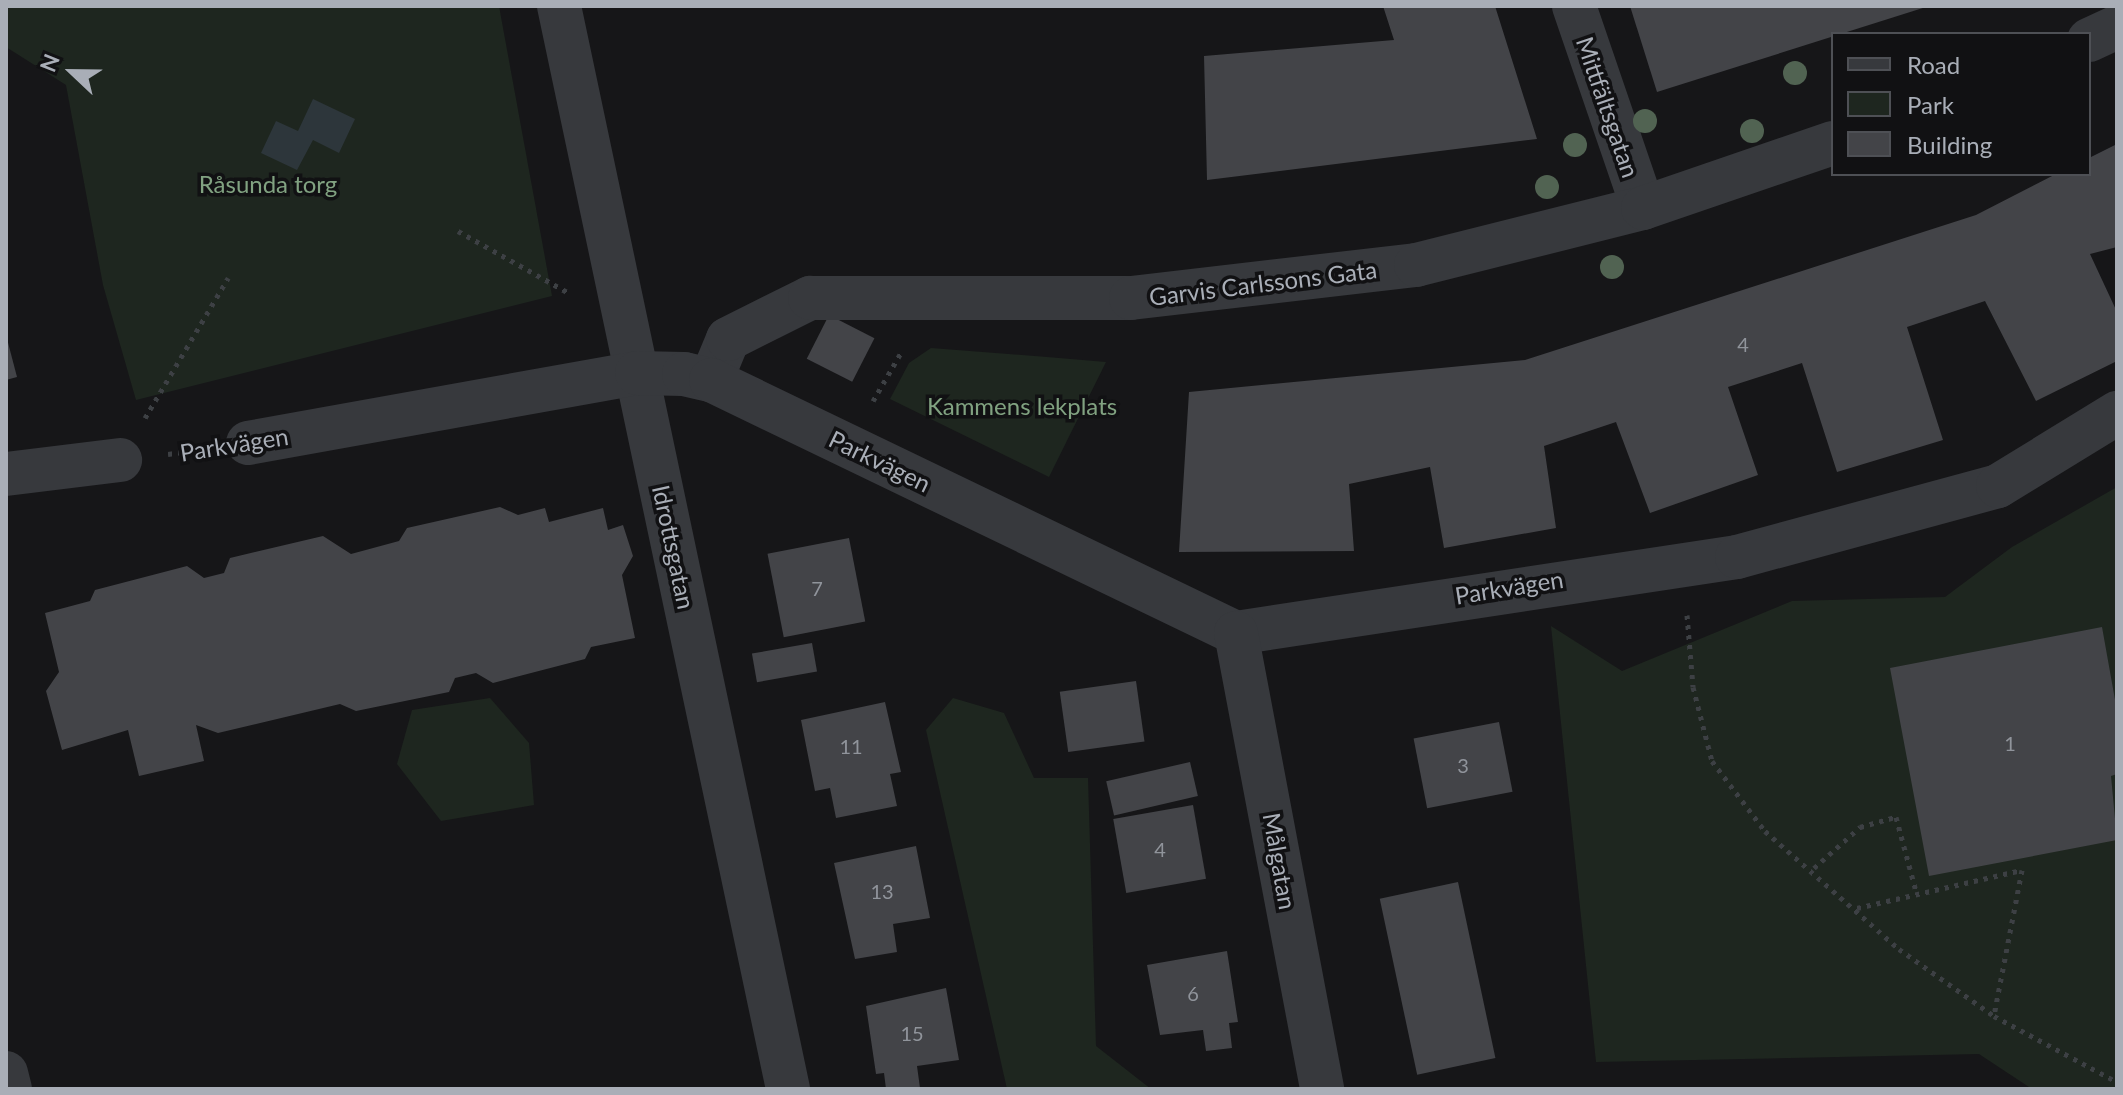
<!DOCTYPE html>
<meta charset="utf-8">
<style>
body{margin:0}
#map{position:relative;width:2123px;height:1095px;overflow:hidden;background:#161618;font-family:Lato,sans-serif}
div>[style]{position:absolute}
.green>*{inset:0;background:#1e261f}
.water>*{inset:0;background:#2d363b}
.building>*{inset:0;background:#434448;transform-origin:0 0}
.path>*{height:5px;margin-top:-2.5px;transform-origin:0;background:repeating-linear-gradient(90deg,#3d4044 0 4px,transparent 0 10px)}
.minor>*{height:44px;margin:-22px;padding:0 22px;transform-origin:22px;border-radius:22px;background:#37393d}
.trees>*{width:24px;height:24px;margin:-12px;border-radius:50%;background:#516352}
span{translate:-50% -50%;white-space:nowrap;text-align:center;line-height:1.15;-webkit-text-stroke:7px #111113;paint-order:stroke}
.number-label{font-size:20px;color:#90949b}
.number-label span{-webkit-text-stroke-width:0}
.street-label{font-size:24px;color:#a9aeb7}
.park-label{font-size:24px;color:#81a281}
.frame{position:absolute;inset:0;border:8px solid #a9aeb7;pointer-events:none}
.legend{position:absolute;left:1831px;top:32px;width:260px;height:144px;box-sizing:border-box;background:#111113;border:2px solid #4e5055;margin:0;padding:10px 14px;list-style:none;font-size:24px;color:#a9aeb7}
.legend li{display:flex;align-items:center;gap:16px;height:40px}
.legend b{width:40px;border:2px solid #4e5055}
.north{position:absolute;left:32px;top:32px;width:80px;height:80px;-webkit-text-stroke:6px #111113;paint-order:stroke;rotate:292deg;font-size:22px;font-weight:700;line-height:32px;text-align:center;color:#a9aeb7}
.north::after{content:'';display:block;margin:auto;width:28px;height:36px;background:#a9aeb7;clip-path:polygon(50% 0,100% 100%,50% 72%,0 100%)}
</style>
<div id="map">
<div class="green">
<div style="clip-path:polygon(6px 6px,499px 6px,552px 296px,136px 400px,103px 285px,66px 85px,6px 47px)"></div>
<div style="clip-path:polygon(931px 348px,1047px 357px,1106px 362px,1049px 477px,890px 399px,909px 363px)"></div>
<div style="clip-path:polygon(2117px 487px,2117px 1089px,2032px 1089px,1979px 1054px,1596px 1062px,1551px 626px,1622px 671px,1792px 601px,1945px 597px,2012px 547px)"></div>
<div style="clip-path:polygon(490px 698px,529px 743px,534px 805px,441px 821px,397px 764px,412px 710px)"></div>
<div style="clip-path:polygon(953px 698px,1004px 713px,1034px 778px,1088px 778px,1096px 1046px,1151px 1089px,1007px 1089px,926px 730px)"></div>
</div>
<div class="water">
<div style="clip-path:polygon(313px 99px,355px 119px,339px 153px,313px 140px,297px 170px,261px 153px,276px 121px,298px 131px)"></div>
</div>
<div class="building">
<div style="clip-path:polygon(1383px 6px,1495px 6px,1537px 139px,1207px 180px,1204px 56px,1394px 40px)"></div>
<div style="clip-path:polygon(1630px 6px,1926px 6px,1926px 7px,1657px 92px)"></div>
<div style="clip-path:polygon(2117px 144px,2117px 247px,2090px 254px,2117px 312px,2117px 361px,2036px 401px,1985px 301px,1907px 327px,1943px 440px,1837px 472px,1802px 363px,1728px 387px,1758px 475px,1650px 513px,1616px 422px,1544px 446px,1556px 528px,1444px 548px,1430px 467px,1349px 484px,1354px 551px,1179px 552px,1189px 392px,1525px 360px,1976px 215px,2056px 174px,2089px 174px,2089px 158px)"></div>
<div style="left:829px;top:315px;width:51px;height:49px;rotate:27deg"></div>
<div style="clip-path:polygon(6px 335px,17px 377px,6px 380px)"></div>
<div style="clip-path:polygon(500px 507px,518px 515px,545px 508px,549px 522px,603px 508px,608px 530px,623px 525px,633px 556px,622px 575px,635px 638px,591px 647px,585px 659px,493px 683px,476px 673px,455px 678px,449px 692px,356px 711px,340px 704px,218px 733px,196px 725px,204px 761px,139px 776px,128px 730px,62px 750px,46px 691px,59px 672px,45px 613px,90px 601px,95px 590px,187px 566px,204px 578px,224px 573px,230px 558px,323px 536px,351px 554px,399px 541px,407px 528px)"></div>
<div style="left:849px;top:538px;width:85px;height:83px;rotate:79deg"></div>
<div style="clip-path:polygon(2102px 627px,2117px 711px,2117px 774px,2111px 776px,2117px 840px,1929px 876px,1890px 668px)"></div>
<div style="left:812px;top:643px;width:29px;height:61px;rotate:80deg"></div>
<div style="left:1136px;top:681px;width:61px;height:77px;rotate:82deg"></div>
<div style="clip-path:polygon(885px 702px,901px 772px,890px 774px,897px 806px,836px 818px,830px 788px,815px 791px,801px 720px)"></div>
<div style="left:1499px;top:722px;width:71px;height:87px;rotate:79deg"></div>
<div style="left:1190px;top:762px;width:35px;height:86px;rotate:77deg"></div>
<div style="left:1193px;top:805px;width:75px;height:81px;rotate:80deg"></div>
<div style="clip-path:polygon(916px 846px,930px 918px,893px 924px,897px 952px,855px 959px,834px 863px)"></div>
<div style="left:1458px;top:882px;width:180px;height:80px;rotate:78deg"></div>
<div style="clip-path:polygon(1227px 951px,1238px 1022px,1229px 1023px,1232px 1048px,1206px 1051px,1203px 1030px,1160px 1035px,1147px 965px)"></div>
<div style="clip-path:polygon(946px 988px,959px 1060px,917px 1066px,920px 1088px,886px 1089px,884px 1073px,876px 1074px,866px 1006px)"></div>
</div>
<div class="path">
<div style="left:458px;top:231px;width:127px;rotate:29.2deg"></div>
<div style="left:873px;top:401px;width:58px;rotate:-59.9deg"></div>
<div style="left:145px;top:418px;width:163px;rotate:-59.3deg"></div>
<div style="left:168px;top:454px;width:30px;rotate:-8deg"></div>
<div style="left:1687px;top:615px;width:72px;rotate:85.2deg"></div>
<div style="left:1693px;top:687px;width:76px;rotate:75.6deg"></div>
<div style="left:1712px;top:761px;width:88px;rotate:52.9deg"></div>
<div style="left:1765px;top:831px;width:179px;rotate:41.4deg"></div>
<div style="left:1899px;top:949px;width:116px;rotate:35.2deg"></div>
<div style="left:1994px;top:1016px;width:140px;rotate:28.2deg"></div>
<div style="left:1814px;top:868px;width:62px;rotate:-41.7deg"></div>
<div style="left:1860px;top:827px;width:37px;rotate:-16deg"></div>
<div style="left:1896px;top:817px;width:77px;rotate:74.9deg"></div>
<div style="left:1857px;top:908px;width:169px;rotate:-13deg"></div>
<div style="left:2022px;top:870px;width:149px;rotate:100.9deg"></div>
</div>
<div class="minor">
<div style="left:559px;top:6px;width:1107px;rotate:78.06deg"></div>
<div style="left:1574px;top:6px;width:213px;rotate:71.1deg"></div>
<div style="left:2089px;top:40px;width:31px;rotate:-25deg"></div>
<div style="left:711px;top:380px;width:44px;rotate:-67.5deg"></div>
<div style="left:728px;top:339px;width:92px;rotate:-26.6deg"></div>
<div style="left:810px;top:298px;width:321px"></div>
<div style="left:1131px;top:298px;width:287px;rotate:-6.6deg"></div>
<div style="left:1416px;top:265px;width:234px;rotate:-14.1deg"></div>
<div style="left:1643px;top:208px;width:201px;rotate:-18.9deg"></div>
<div style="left:248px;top:443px;width:395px;rotate:-10.2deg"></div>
<div style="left:637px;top:373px;width:47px;rotate:1.2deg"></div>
<div style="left:684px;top:374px;width:28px;rotate:13deg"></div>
<div style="left:711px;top:380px;width:583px;rotate:25.73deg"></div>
<div style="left:1236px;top:633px;width:507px;rotate:-8.63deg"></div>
<div style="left:1737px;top:557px;width:270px;rotate:-15.2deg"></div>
<div style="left:1998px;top:486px;width:140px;rotate:-31.5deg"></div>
<div style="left:6px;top:474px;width:115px;rotate:-7deg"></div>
<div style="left:1236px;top:633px;width:464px;rotate:79.3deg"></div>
<div style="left:6px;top:1073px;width:16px;rotate:76deg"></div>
</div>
<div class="trees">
<div style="left:1795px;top:73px"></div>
<div style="left:1645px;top:121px"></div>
<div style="left:1752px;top:131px"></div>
<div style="left:1575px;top:145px"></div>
<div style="left:1547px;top:187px"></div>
<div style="left:1612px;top:267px"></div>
</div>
<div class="number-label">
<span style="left:1743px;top:344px">4</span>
<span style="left:817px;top:588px">7</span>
<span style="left:2010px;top:743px">1</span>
<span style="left:851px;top:746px">11</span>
<span style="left:1463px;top:765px">3</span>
<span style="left:1160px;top:849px">4</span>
<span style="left:882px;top:891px">13</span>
<span style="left:1193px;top:993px">6</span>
<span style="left:912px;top:1033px">15</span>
</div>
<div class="street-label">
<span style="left:1608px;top:107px;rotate:71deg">Mittfältsgatan</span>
<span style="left:1263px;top:283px;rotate:-7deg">Garvis Carlssons Gata</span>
<span style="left:234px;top:444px;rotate:-9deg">Parkvägen</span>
<span style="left:880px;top:461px;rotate:26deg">Parkvägen</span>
<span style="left:674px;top:547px;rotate:78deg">Idrottsgatan</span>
<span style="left:1509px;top:587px;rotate:-9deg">Parkvägen</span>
<span style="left:1280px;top:861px;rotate:80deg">Målgatan</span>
</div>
<div class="park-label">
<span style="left:268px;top:184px">Råsunda torg</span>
<span style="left:1022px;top:406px">Kammens lekplats</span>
</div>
<div class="frame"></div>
<ul class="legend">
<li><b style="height:10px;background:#37393d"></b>Road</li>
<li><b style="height:22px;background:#1e261f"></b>Park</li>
<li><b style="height:22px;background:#434448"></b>Building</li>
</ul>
<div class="north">N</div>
</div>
